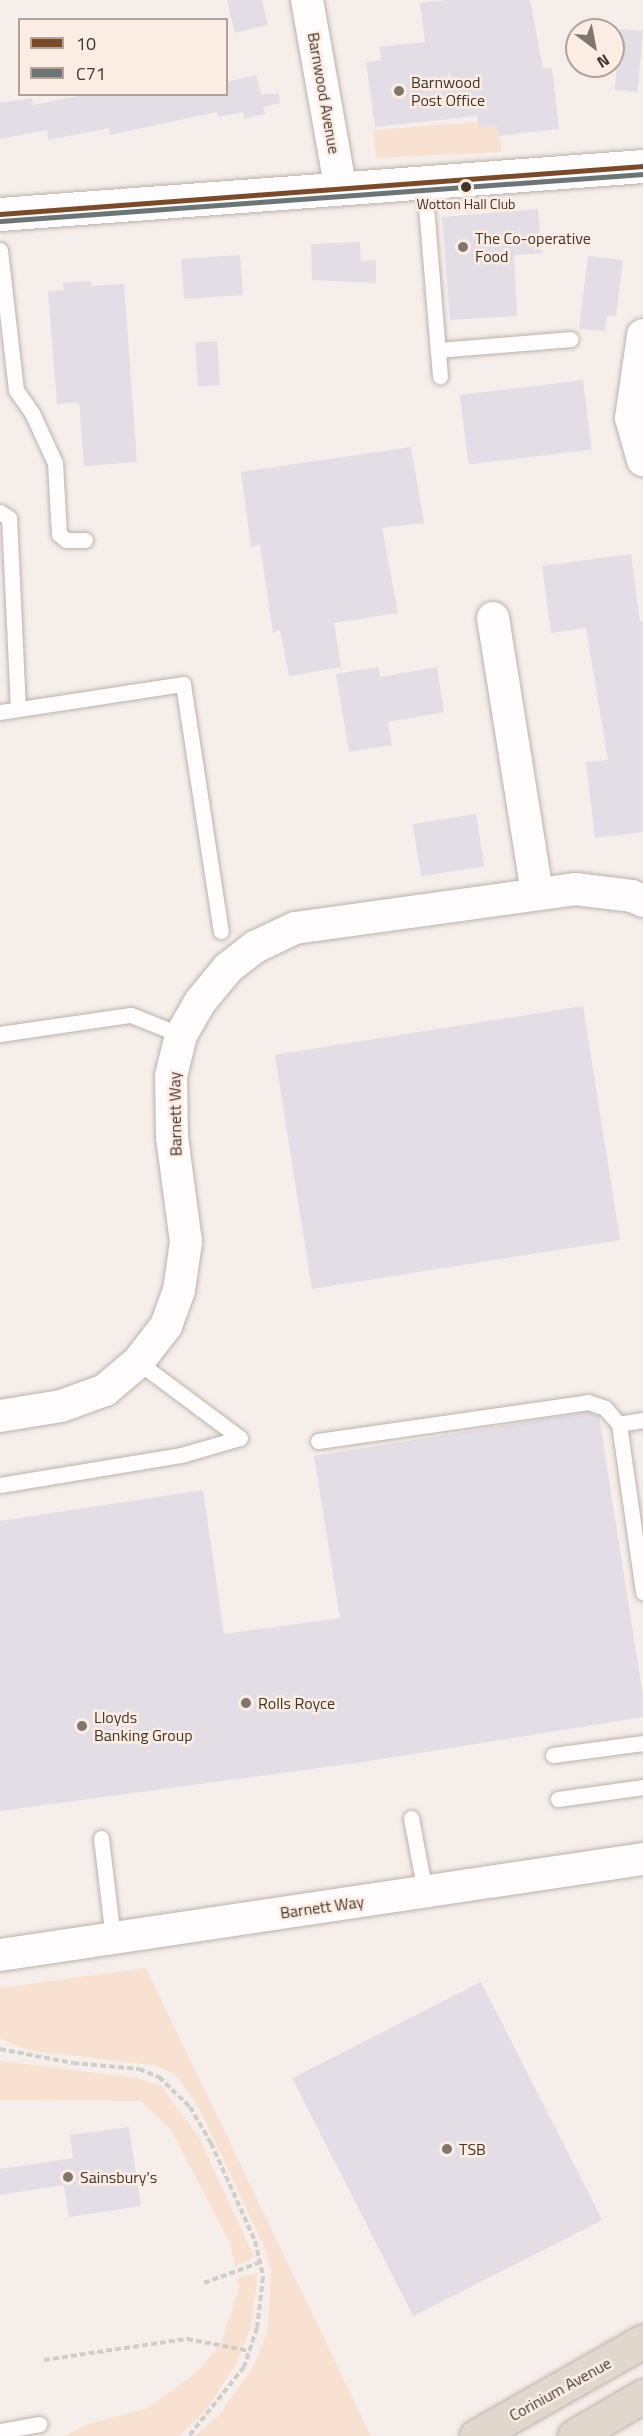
<!DOCTYPE html>
<style>
body{margin:0}
#map{position:relative;width:643px;height:2436px;overflow:hidden;background:#f6eeea;font-family:"Titillium Web",sans-serif}
div>[style]{position:absolute}
.green>*{inset:0;background:#f8e1d1}
.building>*{inset:0;background:#e3dee6;transform-origin:0 0}
.path>*{height:4px;margin-top:-2px;transform-origin:0;background:repeating-linear-gradient(90deg,#d1cdc9 0 6px,transparent 0 9px)}
.roads{filter:drop-shadow(0 0 2px #bcb2ac) drop-shadow(0 0 2px #bcb2ac)}
.service>*{height:15px;margin:-7.5px;padding:0 7.5px;transform-origin:7.5px;border-radius:7.5px;background:#fefcfc}
.minor>*{height:32px;margin:-16px;padding:0 16px;transform-origin:16px;border-radius:16px;background:#fefcfc}
.tertiary>*{height:33px;margin:-16.5px;padding:0 16.5px;transform-origin:16.5px;border-radius:16.5px;background:#fefcfc}
.trunk>*{height:33px;margin:-16.5px;padding:0 16.5px;transform-origin:16.5px;border-radius:16.5px;background:#e0d8cc}
.bus-1>*{height:4.5px;margin:-2.25px;padding:0 2.25px;transform-origin:2.25px;border-radius:2.25px;background:#7a4b2a}
.bus-2>*{height:4.5px;margin:-2.25px;padding:0 2.25px;transform-origin:2.25px;border-radius:2.25px;background:#6c7476}
.dots>*{width:16px;height:16px;translate:-50% -50%;box-sizing:border-box;border:3px solid #fcede4;border-radius:50%}
span{translate:-50% -50%;white-space:nowrap;text-align:center;line-height:1.15;-webkit-text-stroke:5px #fcede4;paint-order:stroke}
.bus-label{font-size:14px;color:#42352c}
.poi-label{font-size:16px;color:#42352c}
.left{translate:0 -50%;text-align:left}
.street-label{font-size:16px;color:#42352c}
.legend{position:absolute;left:18px;top:18px;width:210px;height:78px;box-sizing:border-box;background:#fcede4;border:2px solid #b2a39a;margin:0;padding:8px 10px;list-style:none;font-size:18px;color:#42352c}
.legend li{display:flex;align-items:center;gap:12px;height:30px}
.legend b{width:30px;border:2px solid #b2a39a}
.north{position:absolute;left:565px;top:18px;width:60px;height:60px;box-sizing:border-box;background:#fcede4;border:2px solid #b2a39a;border-radius:50%;rotate:148deg;font-size:16px;font-weight:700;line-height:24px;text-align:center;color:#42352c}
.north::after{content:'';display:block;margin:auto;width:21px;height:27px;background:#81766e;clip-path:polygon(50% 0,100% 100%,50% 72%,0 100%)}
</style>
<div id="map">
<div class="green">
<div style="clip-path:polygon(478px 122px,479px 128px,497px 125px,502px 152px,376px 158px,373px 130px)"></div>
<div style="clip-path:polygon(146px 1968px,371px 2436px,195px 2436px,220px 2414px,253px 2367px,268px 2330px,271px 2270px,263px 2244px,198px 2106px,175px 2074px,154px 2065px,32px 2051px,0 2039px,0 1988px)"></div>
<div style="clip-path:polygon(0 2061px,137px 2078px,161px 2086px,200px 2139px,254px 2257px,235px 2267px,230px 2243px,171px 2130px,141px 2101px,0 2100px)"></div>
<div style="clip-path:polygon(258px 2273px,251px 2327px,236px 2364px,207px 2409px,179px 2436px,64px 2436px,86px 2425px,148px 2408px,197px 2372px,221px 2344px,239px 2288px,237px 2278px)"></div>
</div>
<div class="building">
<div style="clip-path:polygon(227px 0,262px 0,268px 25px,235px 33px)"></div>
<div style="clip-path:polygon(447px 0,530px 0,543px 69px,552px 68px,559px 129px,498px 136px,497px 125px,479px 128px,477px 116px,375px 127px,366px 63px,381px 60px,379px 47px,425px 42px,420px 3px)"></div>
<div style="left:620px;top:29px;width:23px;height:61px;rotate:5deg"></div>
<div style="clip-path:polygon(256px 75px,261px 94px,279px 94px,280px 103px,263px 107px,265px 114px,244px 119px,243px 112px,218px 117px,217px 112px,110px 135px,109px 128px,48px 140px,47px 130px,0 139px,0 103px,32px 98px,33px 105px,89px 94px,226px 94px,226px 82px)"></div>
<div style="clip-path:polygon(538px 209px,542px 253px,514px 255px,517px 316px,450px 320px,442px 217px)"></div>
<div style="clip-path:polygon(360px 242px,361px 261px,376px 260px,376px 283px,312px 280px,311px 244px)"></div>
<div style="left:240px;top:255px;width:40px;height:59px;rotate:86deg"></div>
<div style="clip-path:polygon(588px 256px,623px 260px,616px 316px,607px 315px,605px 331px,579px 329px)"></div>
<div style="clip-path:polygon(91px 281px,92px 286px,124px 284px,137px 462px,84px 466px,79px 402px,57px 404px,48px 291px,64px 290px,63px 283px)"></div>
<div style="left:217px;top:341px;width:44px;height:22px;rotate:86deg"></div>
<div style="left:583px;top:380px;width:70px;height:124px;rotate:83deg"></div>
<div style="clip-path:polygon(411px 447px,424px 523px,382px 528px,398px 613px,334px 623px,341px 667px,289px 676px,280px 630px,273px 633px,260px 545px,251px 547px,241px 472px)"></div>
<div style="clip-path:polygon(631px 554px,640px 622px,643px 621px,643px 832px,595px 838px,586px 762px,608px 760px,586px 628px,551px 633px,542px 566px)"></div>
<div style="clip-path:polygon(378px 667px,380px 677px,437px 667px,444px 712px,388px 722px,392px 745px,349px 752px,336px 674px)"></div>
<div style="left:476px;top:814px;width:53px;height:64px;rotate:81deg"></div>
<div style="left:583px;top:1006px;width:237px;height:312px;rotate:81deg"></div>
<div style="clip-path:polygon(588px 1412px,599px 1416px,643px 1696px,643px 1717px,363px 1762px,0 1811px,0 1521px,203px 1490px,224px 1634px,340px 1618px,314px 1456px)"></div>
<div style="left:481px;top:1982px;width:267px;height:212px;rotate:63deg"></div>
<div style="clip-path:polygon(129px 2127px,141px 2206px,69px 2217px,64px 2185px,0 2195px,0 2169px,73px 2158px,70px 2135px)"></div>
</div>
<div class="path">
<div style="left:0;top:2049px;width:74px;rotate:10.9deg"></div>
<div style="left:73px;top:2063px;width:66px;rotate:5.2deg"></div>
<div style="left:139px;top:2069px;width:22px;rotate:22deg"></div>
<div style="left:159px;top:2077px;width:43px;rotate:44.1deg"></div>
<div style="left:190px;top:2107px;width:42px;rotate:59.7deg"></div>
<div style="left:211px;top:2143px;width:107px;rotate:65.8deg"></div>
<div style="left:255px;top:2241px;width:37px;rotate:77deg"></div>
<div style="left:263px;top:2277px;width:51px;rotate:96.7deg"></div>
<div style="left:257px;top:2328px;width:41px;rotate:108.4deg"></div>
<div style="left:244px;top:2367px;width:88px;rotate:128.6deg"></div>
<div style="left:204px;top:2283px;width:61px;rotate:-20.2deg"></div>
<div style="left:44px;top:2360px;width:145px;rotate:-8.4deg"></div>
<div style="left:187px;top:2339px;width:64px;rotate:10.8deg"></div>
</div>
<div class="roads">
<div class="service">
<div style="left:424px;top:182px;width:195px;rotate:85.3deg"></div>
<div style="left:0;top:250px;width:141px;rotate:83.5deg"></div>
<div style="left:16px;top:390px;width:28px;rotate:55deg"></div>
<div style="left:32px;top:413px;width:55px;rotate:65.3deg"></div>
<div style="left:55px;top:463px;width:71px;rotate:86.8deg"></div>
<div style="left:59px;top:534px;width:9px;rotate:41deg"></div>
<div style="left:66px;top:540px;width:19px"></div>
<div style="left:438px;top:350px;width:133px;rotate:-4.7deg"></div>
<div style="left:0;top:512px;width:11px;rotate:34deg"></div>
<div style="left:9px;top:518px;width:191px;rotate:87.3deg"></div>
<div style="left:0;top:712px;width:185px;rotate:-8.7deg"></div>
<div style="left:183px;top:684px;width:250px;rotate:81.3deg"></div>
<div style="left:0;top:1034px;width:132px;rotate:-8.3deg"></div>
<div style="left:131px;top:1015px;width:54px;rotate:21.8deg"></div>
<div style="left:138px;top:1362px;width:127px;rotate:36.7deg"></div>
<div style="left:643px;top:1420px;width:24px;rotate:171deg"></div>
<div style="left:619px;top:1424px;width:170px;rotate:81.9deg"></div>
<div style="left:318px;top:1441px;width:273px;rotate:-8.2deg"></div>
<div style="left:588px;top:1402px;width:18px;rotate:19deg"></div>
<div style="left:605px;top:1408px;width:21px;rotate:49deg"></div>
<div style="left:0;top:1485px;width:183px;rotate:-9.4deg"></div>
<div style="left:181px;top:1455px;width:61px;rotate:-16.1deg"></div>
<div style="left:553px;top:1755px;width:91px;rotate:-7.6deg"></div>
<div style="left:558px;top:1799px;width:86px;rotate:-8deg"></div>
<div style="left:411px;top:1818px;width:75px;rotate:79.3deg"></div>
<div style="left:101px;top:1838px;width:101px;rotate:83.2deg"></div>
<div style="left:0;top:2431px;width:40px;rotate:-10deg"></div>
</div>
<div class="minor">
<div style="left:307px;top:0;width:189px;rotate:79.9deg"></div>
<div style="left:643px;top:335px;width:84px;rotate:98.2deg"></div>
<div style="left:631px;top:418px;width:44px;rotate:74.1deg"></div>
<div style="left:493px;top:618px;width:279px;rotate:80.9deg"></div>
<div style="left:0;top:1416px;width:62px;rotate:-9.3deg"></div>
<div style="left:61px;top:1406px;width:47px;rotate:-20deg"></div>
<div style="left:105px;top:1390px;width:43px;rotate:-40.3deg"></div>
<div style="left:138px;top:1362px;width:46px;rotate:-52.1deg"></div>
<div style="left:166px;top:1326px;width:38px;rotate:-70deg"></div>
<div style="left:179px;top:1290px;width:49px;rotate:-81.7deg"></div>
<div style="left:186px;top:1242px;width:106px;rotate:-97.6deg"></div>
<div style="left:172px;top:1137px;width:61px;rotate:-90.9deg"></div>
<div style="left:171px;top:1076px;width:42px;rotate:-76.3deg"></div>
<div style="left:181px;top:1035px;width:38px;rotate:-60deg"></div>
<div style="left:200px;top:1002px;width:44px;rotate:-50.5deg"></div>
<div style="left:228px;top:968px;width:34px;rotate:-38deg"></div>
<div style="left:255px;top:947px;width:44px;rotate:-25.4deg"></div>
<div style="left:295px;top:928px;width:283px;rotate:-7.9deg"></div>
<div style="left:575px;top:889px;width:57px;rotate:7deg"></div>
<div style="left:632px;top:896px;width:12px;rotate:24deg"></div>
<div style="left:0;top:1955px;width:650px;rotate:-8.49deg"></div>
</div>
<div class="tertiary">
<div style="left:0;top:214px;width:645px;rotate:-4.27deg"></div>
</div>
<div class="trunk">
<div style="left:476px;top:2436px;width:192px;rotate:-29.6deg"></div>
<div style="left:574px;top:2436px;width:80px;rotate:-30.1deg"></div>
</div>
</div>
<div class="bus-1">
<div style="left:0;top:214px;width:645px;rotate:-4.27deg"></div>
</div>
<div class="bus-2">
<div style="left:1px;top:221px;width:644px;rotate:-4.19deg"></div>
</div>
<div class="dots">
<div style="left:399px;top:91px;background:#81766e"></div>
<div style="left:466px;top:187px;background:#42352c"></div>
<div style="left:463px;top:247px;background:#81766e"></div>
<div style="left:246px;top:1703px;background:#81766e"></div>
<div style="left:82px;top:1726px;background:#81766e"></div>
<div style="left:447px;top:2149px;background:#81766e"></div>
<div style="left:68px;top:2177px;background:#81766e"></div>
</div>
<div class="bus-label">
<span style="left:466px;top:204px">Wotton Hall Club</span>
</div>
<div class="poi-label">
<span class="left" style="left:411px;top:91px">Barnwood<br>Post Office</span>
<span class="left" style="left:475px;top:247px">The Co-operative<br>Food</span>
<span class="left" style="left:258px;top:1703px">Rolls Royce</span>
<span class="left" style="left:94px;top:1726px">Lloyds<br>Banking Group</span>
<span class="left" style="left:459px;top:2149px">TSB</span>
<span class="left" style="left:80px;top:2177px">Sainsbury's</span>
</div>
<div class="street-label">
<span style="left:324px;top:93px;rotate:80deg">Barnwood Avenue</span>
<span style="left:175px;top:1114px;rotate:-91deg">Barnett Way</span>
<span style="left:322px;top:1907px;rotate:-8deg">Barnett Way</span>
<span style="left:560px;top:2389px;rotate:-29deg">Corinium Avenue</span>
</div>
<ul class="legend">
<li><b style="height:8px;background:#7a4b2a"></b>10</li>
<li><b style="height:8px;background:#6c7476"></b>C71</li>
</ul>
<div class="north">N</div>
</div>
